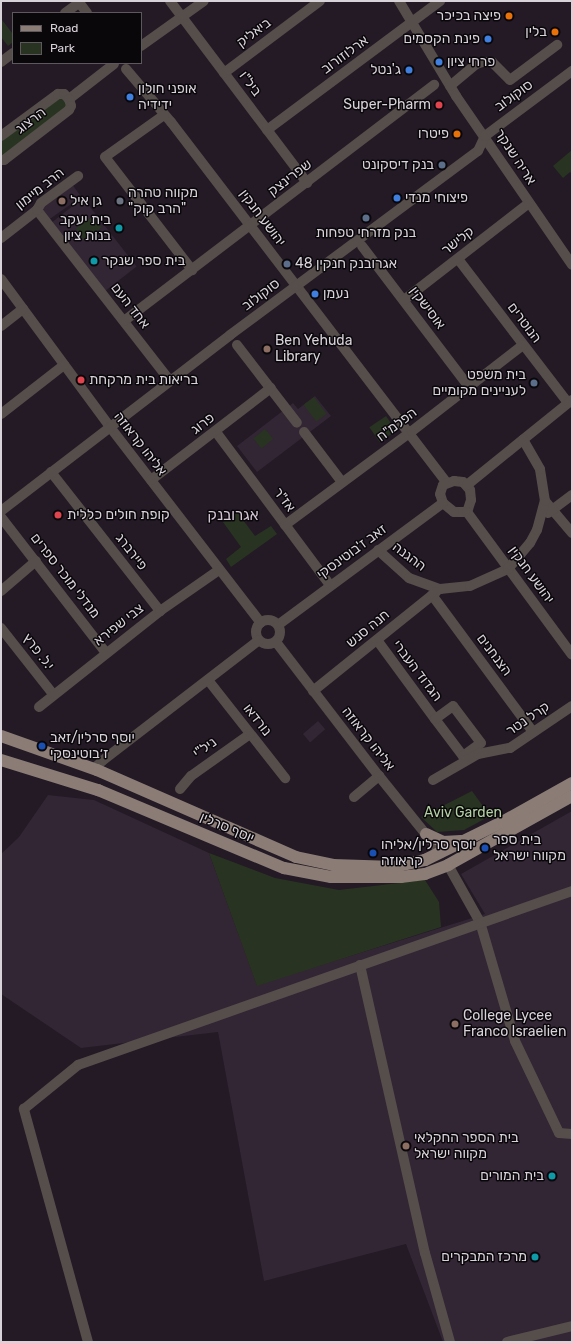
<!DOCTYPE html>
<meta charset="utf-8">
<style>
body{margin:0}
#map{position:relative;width:573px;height:1343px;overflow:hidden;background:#231a25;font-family:Rubik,Heebo,sans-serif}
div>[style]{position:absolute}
.built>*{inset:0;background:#322534;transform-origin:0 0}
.green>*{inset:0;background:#283421;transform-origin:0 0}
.minor>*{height:10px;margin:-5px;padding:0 5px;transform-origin:5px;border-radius:5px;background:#554e4a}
.minor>.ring{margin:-5px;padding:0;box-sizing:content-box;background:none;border:10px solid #554e4a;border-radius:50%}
.major>*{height:12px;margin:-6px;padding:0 6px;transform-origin:6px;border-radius:6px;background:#8b7d76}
.dots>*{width:11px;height:11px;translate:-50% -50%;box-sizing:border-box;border:2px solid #0a070b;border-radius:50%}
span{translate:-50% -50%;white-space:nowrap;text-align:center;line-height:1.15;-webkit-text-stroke:3px #0a070b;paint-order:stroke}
.poi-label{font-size:14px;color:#d8d2d9}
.right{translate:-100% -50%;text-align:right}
.left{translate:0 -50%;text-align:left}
.street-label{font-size:14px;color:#d8d2d9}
.park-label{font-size:14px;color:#b3d1a2}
.neighbourhood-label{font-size:15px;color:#d3c7d5}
.frame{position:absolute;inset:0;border:2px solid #d8d2d9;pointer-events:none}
.legend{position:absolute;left:12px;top:12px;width:130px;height:52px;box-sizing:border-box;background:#0a070b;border:1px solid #5c585d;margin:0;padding:5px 7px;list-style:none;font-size:12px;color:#d8d2d9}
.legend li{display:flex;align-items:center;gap:8px;height:20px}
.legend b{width:20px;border:1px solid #5c585d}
</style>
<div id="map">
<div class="built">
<div style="left:72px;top:184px;width:16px;height:41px;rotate:55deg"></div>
<div style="left:83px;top:198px;width:87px;height:41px;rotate:52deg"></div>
<div style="clip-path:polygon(315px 396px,331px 416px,257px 472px,237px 446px,293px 403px,298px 409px)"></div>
<div style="left:318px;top:721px;width:11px;height:20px;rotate:49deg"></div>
<div style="clip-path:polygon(48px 795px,94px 800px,209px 853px,257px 985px,485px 914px,461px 874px,572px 811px,572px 1342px,443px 1342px,406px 1244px,264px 1281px,218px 1032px,81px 1048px,1px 994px,1px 854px,19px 837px)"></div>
</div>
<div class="green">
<div style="clip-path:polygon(2px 20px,13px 34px,13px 42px,8px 46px,1px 37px)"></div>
<div style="clip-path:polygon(58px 94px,71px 106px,1px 160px,1px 136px)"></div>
<div style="clip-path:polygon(572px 150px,572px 174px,570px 172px,563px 178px,553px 166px)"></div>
<div style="left:94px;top:216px;width:14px;height:22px;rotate:56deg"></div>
<div style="left:314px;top:397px;width:21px;height:13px;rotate:53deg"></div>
<div style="left:386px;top:416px;width:18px;height:20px;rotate:56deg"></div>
<div style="left:265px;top:429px;width:13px;height:15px;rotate:51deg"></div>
<div style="clip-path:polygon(237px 512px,255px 536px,271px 526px,277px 534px,231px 567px,226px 559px,241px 547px,223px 522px)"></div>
<div style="clip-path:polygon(472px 791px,490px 816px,464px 830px,437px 832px,421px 817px)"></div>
<div style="clip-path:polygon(209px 853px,275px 878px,339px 890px,425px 880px,439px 902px,441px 927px,257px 986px)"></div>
</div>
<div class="minor">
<div style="left:78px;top:1px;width:15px;rotate:53deg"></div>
<div style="left:170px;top:1px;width:228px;rotate:53deg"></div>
<div style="left:399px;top:1px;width:111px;rotate:59deg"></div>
<div style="left:456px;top:96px;width:205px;rotate:55.5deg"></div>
<div style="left:65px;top:13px;width:17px;rotate:-36deg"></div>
<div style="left:141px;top:46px;width:77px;rotate:-35.5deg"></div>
<div style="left:1px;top:62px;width:15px;rotate:-37deg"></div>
<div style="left:126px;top:69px;width:70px;rotate:49.7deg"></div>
<div style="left:171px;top:122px;width:454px;rotate:52.6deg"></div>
<div style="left:224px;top:73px;width:120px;rotate:-36.9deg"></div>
<div style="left:450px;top:86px;width:34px;rotate:-40deg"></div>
<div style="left:476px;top:64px;width:6px;rotate:-18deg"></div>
<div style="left:482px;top:62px;width:10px"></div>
<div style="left:492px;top:62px;width:25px;rotate:45deg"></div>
<div style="left:510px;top:80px;width:59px;rotate:-36.7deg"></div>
<div style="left:69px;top:99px;width:57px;rotate:-37.9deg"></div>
<div style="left:164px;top:115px;width:72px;rotate:144.6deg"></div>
<div style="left:105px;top:157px;width:143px;rotate:52.4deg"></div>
<div style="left:267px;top:130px;width:216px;rotate:-36.7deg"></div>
<div style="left:1px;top:136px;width:71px;rotate:-36.4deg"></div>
<div style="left:58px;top:94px;width:6px"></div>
<div style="left:64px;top:94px;width:7px;rotate:45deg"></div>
<div style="left:69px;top:99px;width:7px;rotate:74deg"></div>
<div style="left:71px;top:106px;width:4px;rotate:117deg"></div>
<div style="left:69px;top:110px;width:82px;rotate:142.4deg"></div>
<div style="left:4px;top:160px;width:3px;rotate:180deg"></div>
<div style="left:37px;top:210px;width:217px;rotate:52.1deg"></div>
<div style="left:1px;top:238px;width:46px;rotate:-37.9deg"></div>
<div style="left:37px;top:210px;width:8px;rotate:-60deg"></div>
<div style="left:41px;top:203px;width:46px;rotate:-36.1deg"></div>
<div style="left:362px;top:246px;width:177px;rotate:52.8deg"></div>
<div style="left:458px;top:259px;width:181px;rotate:52.6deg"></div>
<div style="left:1px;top:279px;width:184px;rotate:53.6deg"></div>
<div style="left:110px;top:427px;width:247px;rotate:52.4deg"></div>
<div style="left:404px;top:300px;width:158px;rotate:-37.8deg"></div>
<div style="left:124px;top:321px;width:390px;rotate:-37.3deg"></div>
<div style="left:1px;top:326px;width:28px;rotate:-38deg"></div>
<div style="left:237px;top:345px;width:98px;rotate:52.4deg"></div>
<div style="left:1px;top:414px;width:80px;rotate:-37.9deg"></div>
<div style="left:216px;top:432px;width:191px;rotate:53.3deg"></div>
<div style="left:304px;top:432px;width:63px;rotate:52.8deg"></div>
<div style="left:51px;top:472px;width:177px;rotate:51.9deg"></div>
<div style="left:151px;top:480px;width:151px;rotate:-37.5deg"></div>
<div style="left:454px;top:481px;width:9px;rotate:6deg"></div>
<div style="left:463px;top:482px;width:11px;rotate:49deg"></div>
<div style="left:470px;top:490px;width:10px;rotate:84deg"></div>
<div style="left:471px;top:500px;width:13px;rotate:108deg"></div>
<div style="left:467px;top:512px;width:13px;rotate:180deg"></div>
<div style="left:454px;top:512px;width:14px;rotate:-141deg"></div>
<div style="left:443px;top:503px;width:9px;rotate:-108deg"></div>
<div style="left:440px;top:494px;width:9px;rotate:-72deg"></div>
<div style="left:443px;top:485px;width:12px;rotate:-20deg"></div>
<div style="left:467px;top:485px;width:135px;rotate:-39deg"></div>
<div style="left:545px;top:501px;width:42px;rotate:49.8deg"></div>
<div style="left:1px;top:511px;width:289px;rotate:-37.5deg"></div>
<div style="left:230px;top:335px;width:309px;rotate:-36.6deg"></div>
<div style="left:478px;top:151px;width:17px;rotate:-65deg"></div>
<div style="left:485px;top:136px;width:109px;rotate:-36.8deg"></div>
<div style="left:467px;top:512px;width:177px;rotate:53.7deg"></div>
<div style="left:548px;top:513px;width:30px;rotate:-37deg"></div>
<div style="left:1px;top:517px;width:172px;rotate:52.3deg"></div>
<div style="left:285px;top:525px;width:158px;rotate:-36.5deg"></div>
<div style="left:412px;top:431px;width:140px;rotate:-37.8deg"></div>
<div style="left:378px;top:550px;width:42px;rotate:42.1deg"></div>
<div style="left:409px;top:578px;width:33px;rotate:20deg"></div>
<div style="left:440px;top:589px;width:30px;rotate:-6deg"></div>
<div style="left:470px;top:586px;width:42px;rotate:-24.1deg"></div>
<div style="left:508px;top:569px;width:34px;rotate:-50deg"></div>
<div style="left:530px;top:543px;width:15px;rotate:-62deg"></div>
<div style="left:537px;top:530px;width:30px;rotate:-75deg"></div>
<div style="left:545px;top:501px;width:32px;rotate:-99deg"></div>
<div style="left:540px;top:469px;width:34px;rotate:-120deg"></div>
<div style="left:1px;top:591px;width:46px;rotate:-40.6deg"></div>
<div style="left:432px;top:595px;width:170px;rotate:53.6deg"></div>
<div class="ring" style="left:256px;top:620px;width:14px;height:14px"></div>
<div style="left:278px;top:625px;width:205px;rotate:-36.5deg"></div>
<div style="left:1px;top:628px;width:84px;rotate:51.8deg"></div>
<div style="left:377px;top:640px;width:98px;rotate:53.7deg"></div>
<div style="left:435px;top:719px;width:46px;rotate:52.9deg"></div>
<div style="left:463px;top:756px;width:22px;rotate:-36deg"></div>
<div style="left:481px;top:743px;width:46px;rotate:-127.1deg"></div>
<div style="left:453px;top:706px;width:22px;rotate:144deg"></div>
<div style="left:276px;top:642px;width:169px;rotate:52.5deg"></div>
<div style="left:379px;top:776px;width:99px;rotate:51.2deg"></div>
<div style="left:208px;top:680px;width:125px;rotate:51.8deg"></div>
<div style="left:313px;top:691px;width:158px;rotate:-38.8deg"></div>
<div style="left:39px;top:707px;width:154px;rotate:-38.4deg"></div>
<div style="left:160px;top:611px;width:72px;rotate:-34.8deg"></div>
<div style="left:97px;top:770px;width:4px;rotate:-90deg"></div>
<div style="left:97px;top:766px;width:7px;rotate:-45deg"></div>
<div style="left:102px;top:761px;width:198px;rotate:-37.6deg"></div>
<div style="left:433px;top:780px;width:52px;rotate:-30deg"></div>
<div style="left:478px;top:754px;width:33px;rotate:-11deg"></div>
<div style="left:510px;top:748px;width:75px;rotate:-34.1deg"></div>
<div style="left:180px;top:789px;width:17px;rotate:-50deg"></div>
<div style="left:191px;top:776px;width:72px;rotate:-35.4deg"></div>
<div style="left:354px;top:797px;width:33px;rotate:-40deg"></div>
<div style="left:448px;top:865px;width:65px;rotate:60.7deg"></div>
<div style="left:480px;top:922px;width:124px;rotate:73.6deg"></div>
<div style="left:515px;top:1041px;width:102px;rotate:64.4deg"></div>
<div style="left:559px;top:1133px;width:13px;rotate:4deg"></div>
<div style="left:360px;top:965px;width:295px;rotate:77.3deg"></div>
<div style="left:425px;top:1253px;width:92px;rotate:74.3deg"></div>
<div style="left:88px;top:1342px;width:242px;rotate:-105.4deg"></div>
<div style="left:24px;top:1109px;width:70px;rotate:-39.2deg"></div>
<div style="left:78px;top:1065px;width:524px;rotate:-19.4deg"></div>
<div style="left:507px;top:1342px;width:67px;rotate:-13.8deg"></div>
</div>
<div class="major">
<div style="left:1px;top:736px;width:102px;rotate:19.5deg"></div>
<div style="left:97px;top:770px;width:217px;rotate:23.6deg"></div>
<div style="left:296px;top:857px;width:38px;rotate:12deg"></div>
<div style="left:333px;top:865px;width:61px;rotate:1.9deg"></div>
<div style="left:394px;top:867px;width:32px;rotate:-13deg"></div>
<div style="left:425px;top:860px;width:88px;rotate:-26.3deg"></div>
<div style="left:504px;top:821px;width:78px;rotate:-29.2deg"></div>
<div style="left:1px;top:760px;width:102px;rotate:17.2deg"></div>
<div style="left:98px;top:790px;width:202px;rotate:22.8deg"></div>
<div style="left:284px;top:868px;width:48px;rotate:10.8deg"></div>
<div style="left:331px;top:877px;width:70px"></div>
<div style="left:401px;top:877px;width:24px;rotate:-7deg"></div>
<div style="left:425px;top:874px;width:25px;rotate:-21deg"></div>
<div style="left:448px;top:865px;width:142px;rotate:-29.1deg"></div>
<div style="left:426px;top:834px;width:19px;rotate:25deg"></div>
<div style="left:443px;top:842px;width:18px;rotate:-3deg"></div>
</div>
<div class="dots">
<div style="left:509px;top:16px;background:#e8710a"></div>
<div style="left:555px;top:32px;background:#e8710a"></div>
<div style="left:488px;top:39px;background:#3f7fe0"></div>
<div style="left:439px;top:62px;background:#3f7fe0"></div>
<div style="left:409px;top:70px;background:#3f7fe0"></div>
<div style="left:130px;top:97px;background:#3f7fe0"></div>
<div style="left:439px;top:105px;background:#e0444e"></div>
<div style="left:457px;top:134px;background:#e8710a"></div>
<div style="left:442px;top:165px;background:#5c6f8a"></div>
<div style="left:397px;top:198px;background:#3f7fe0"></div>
<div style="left:62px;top:201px;background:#8d6e63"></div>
<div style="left:120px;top:201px;background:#6b7280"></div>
<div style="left:366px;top:218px;background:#5c6f8a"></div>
<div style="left:119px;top:228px;background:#0f9aa8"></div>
<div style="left:94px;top:261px;background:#0f9aa8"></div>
<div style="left:287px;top:264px;background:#5c6f8a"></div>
<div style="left:315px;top:294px;background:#3f7fe0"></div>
<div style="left:267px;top:349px;background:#8d6e63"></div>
<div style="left:81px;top:380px;background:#e0444e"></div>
<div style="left:534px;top:383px;background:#5c6f8a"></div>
<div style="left:58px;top:515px;background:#e0444e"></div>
<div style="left:42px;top:746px;background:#1a4fb4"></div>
<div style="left:485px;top:848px;background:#1a4fb4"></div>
<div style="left:373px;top:853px;background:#1a4fb4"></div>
<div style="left:455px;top:1024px;background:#8d6e63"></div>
<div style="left:406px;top:1146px;background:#8d6e63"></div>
<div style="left:552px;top:1176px;background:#0f9aa8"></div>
<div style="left:535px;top:1257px;background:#0f9aa8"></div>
</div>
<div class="poi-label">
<span class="right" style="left:501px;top:16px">פיצה בכיכר</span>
<span class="right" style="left:547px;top:32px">בלין</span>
<span class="right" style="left:480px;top:39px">פינת הקסמים</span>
<span class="left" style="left:447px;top:62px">פרחי ציון</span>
<span class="right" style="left:401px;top:70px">ג'נטל</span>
<span class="left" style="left:138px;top:97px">אופני חולון<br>ידידיה</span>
<span class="right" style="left:431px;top:105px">Super-Pharm</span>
<span class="right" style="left:449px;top:134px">פיטרו</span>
<span class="right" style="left:434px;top:165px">בנק דיסקונט</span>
<span class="left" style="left:128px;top:201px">מקווה טהרה<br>"הרב קוק"</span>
<span class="left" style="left:405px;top:198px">פיצוחי מנדי</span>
<span class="left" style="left:70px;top:201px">גן איל</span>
<span class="right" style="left:111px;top:228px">בית יעקב<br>בנות ציון</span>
<span style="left:366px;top:233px">בנק מזרחי טפחות</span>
<span class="left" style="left:102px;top:261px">בית ספר שנקר</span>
<span class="left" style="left:295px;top:264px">אגרובנק חנקין 48</span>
<span class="left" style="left:323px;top:294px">נעמן</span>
<span class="left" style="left:275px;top:349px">Ben Yehuda<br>Library</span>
<span class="right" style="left:526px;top:383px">בית משפט<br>לעניינים מקומיים</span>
<span class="left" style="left:89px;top:380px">בריאות בית מרקחת</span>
<span class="left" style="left:67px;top:515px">קופת חולים כללית</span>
<span class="left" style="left:50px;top:746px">יוסף סרלין/זאב<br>ז׳בוטינסקי</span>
<span class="left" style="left:493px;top:848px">בית ספר<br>מקווה ישראל</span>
<span class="left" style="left:381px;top:853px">יוסף סרלין/אליהו<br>קראוזה</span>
<span class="left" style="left:463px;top:1024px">College Lycee<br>Franco Israelien</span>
<span class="left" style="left:414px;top:1146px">בית הספר החקלאי<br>מקווה ישראל</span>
<span class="right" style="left:544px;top:1176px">בית המורים</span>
<span class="right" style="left:527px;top:1257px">מרכז המבקרים</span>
</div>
<div class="street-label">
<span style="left:254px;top:33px;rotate:-37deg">ביאליק</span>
<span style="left:345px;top:55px;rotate:-36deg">ארלוזורוב</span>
<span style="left:250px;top:84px;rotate:53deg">ביל"ו</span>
<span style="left:514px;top:96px;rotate:-36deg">סוקולוב</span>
<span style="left:31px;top:121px;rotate:-37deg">הרצוג</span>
<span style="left:515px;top:157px;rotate:57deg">אריה שנקר</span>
<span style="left:290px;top:178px;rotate:-37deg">שפרינצק</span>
<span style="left:40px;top:189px;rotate:-39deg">הרב מיימון</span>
<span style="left:262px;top:218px;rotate:53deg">יהושע חנקין</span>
<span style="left:458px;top:241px;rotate:-38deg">קלישר</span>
<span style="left:261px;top:295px;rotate:-37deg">סוקולוב</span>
<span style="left:130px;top:306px;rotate:52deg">אחד העם</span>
<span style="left:427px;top:308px;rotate:53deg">אוסישקין</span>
<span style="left:524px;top:323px;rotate:53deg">הנוטרים</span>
<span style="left:203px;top:424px;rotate:-37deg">פרוג</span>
<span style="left:397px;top:425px;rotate:-37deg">הפלמ"ח</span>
<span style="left:140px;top:444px;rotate:52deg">אליהו קראוזה</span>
<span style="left:284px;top:500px;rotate:53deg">אז"ר</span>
<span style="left:131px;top:552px;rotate:52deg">פיירברג</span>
<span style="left:352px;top:552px;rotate:-36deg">זאב ז'בוטינסקי</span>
<span style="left:409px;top:557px;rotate:37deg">ההגנה</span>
<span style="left:531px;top:575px;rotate:54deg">יהושע חנקין</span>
<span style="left:65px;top:576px;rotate:52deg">מנדלי מוכר ספרים</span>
<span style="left:119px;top:625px;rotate:-38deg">צבי שפירא</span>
<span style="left:368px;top:629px;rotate:-39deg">חנה סנש</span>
<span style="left:38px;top:652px;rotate:52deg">י.ל. פרץ</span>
<span style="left:494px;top:655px;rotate:53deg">הצנחנים</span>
<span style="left:417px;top:671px;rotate:53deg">הגדוד העברי</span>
<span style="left:528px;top:719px;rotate:-34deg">קרל נטר</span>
<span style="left:257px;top:720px;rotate:52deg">נורדאו</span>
<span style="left:368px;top:739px;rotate:52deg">אליהו קראוזה</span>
<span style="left:205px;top:748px;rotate:-35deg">ניל"י</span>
<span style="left:227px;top:828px;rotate:23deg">יוסף סרלין</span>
</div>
<div class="park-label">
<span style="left:463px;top:813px">Aviv Garden</span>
</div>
<div class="neighbourhood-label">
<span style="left:233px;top:516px">אגרובנק</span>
</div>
<div class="frame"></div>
<ul class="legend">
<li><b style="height:5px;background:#8b7d76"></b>Road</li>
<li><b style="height:11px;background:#283421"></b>Park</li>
</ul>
</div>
